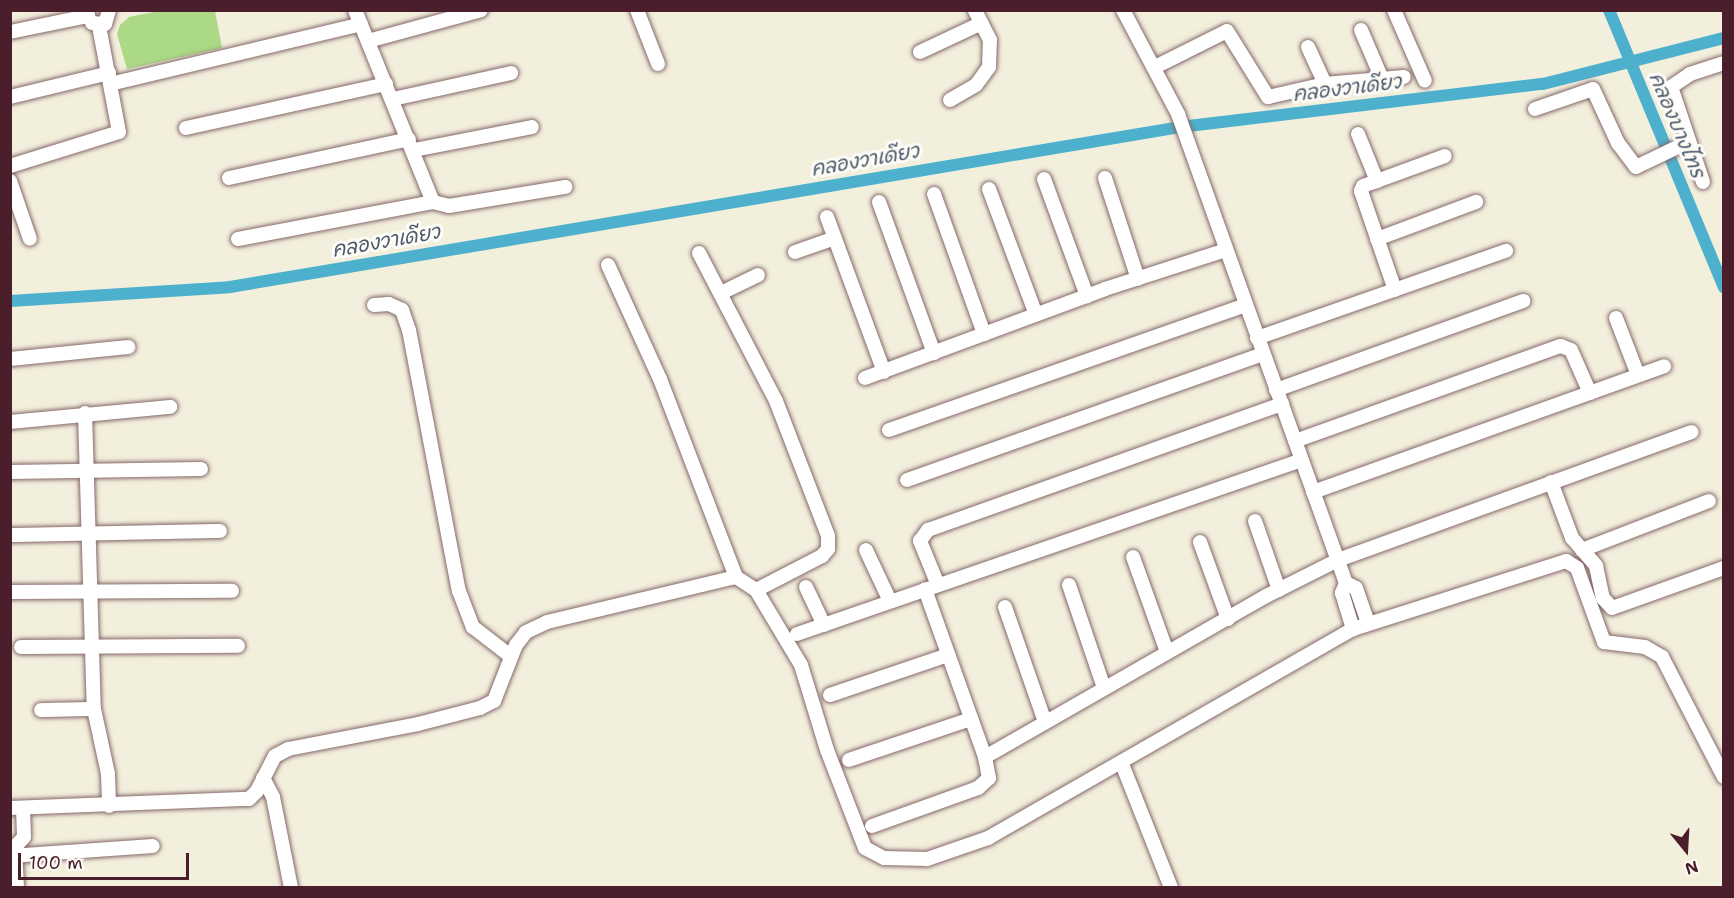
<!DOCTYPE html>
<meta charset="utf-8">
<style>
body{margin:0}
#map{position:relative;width:1734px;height:898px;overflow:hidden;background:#f3efdd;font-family:"Shantell Sans","Playpen Sans Thai",sans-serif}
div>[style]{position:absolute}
.green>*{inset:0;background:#abd986}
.canal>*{height:12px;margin:-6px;padding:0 6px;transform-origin:6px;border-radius:6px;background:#4db0cc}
.roads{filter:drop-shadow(0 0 2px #856869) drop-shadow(0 0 2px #856869)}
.minor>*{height:14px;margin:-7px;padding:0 7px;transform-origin:7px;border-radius:7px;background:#fff}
span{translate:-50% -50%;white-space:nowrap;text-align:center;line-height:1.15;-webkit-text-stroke:6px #fdfcf7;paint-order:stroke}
.water-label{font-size:20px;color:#4b596b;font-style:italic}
.frame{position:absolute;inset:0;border:12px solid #4a1f2b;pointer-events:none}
.north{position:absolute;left:1656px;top:820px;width:60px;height:60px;-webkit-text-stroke:4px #fdfcf7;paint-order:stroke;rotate:162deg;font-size:16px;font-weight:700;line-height:24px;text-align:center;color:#4a1f2b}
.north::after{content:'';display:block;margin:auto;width:21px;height:27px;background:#4a1f2b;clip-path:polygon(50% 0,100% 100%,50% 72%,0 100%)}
.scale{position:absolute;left:18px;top:853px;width:171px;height:27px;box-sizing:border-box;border:3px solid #4a1f2b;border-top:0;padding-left:8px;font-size:18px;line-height:21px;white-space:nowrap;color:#4a1f2b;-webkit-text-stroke:4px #fdfcf7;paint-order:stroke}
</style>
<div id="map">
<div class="green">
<div style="clip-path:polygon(159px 11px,215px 11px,222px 48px,127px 69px,117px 34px,120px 25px,129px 17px)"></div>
</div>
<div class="canal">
<div style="left:1609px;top:10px;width:300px;rotate:67.5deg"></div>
<div style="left:10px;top:301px;width:220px;rotate:-3.6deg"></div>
<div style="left:230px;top:287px;width:963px;rotate:-9.56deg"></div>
<div style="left:1180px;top:127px;width:366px;rotate:-6.8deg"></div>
<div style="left:1543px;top:84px;width:187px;rotate:-14.3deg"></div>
</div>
<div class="roads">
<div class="minor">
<div style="left:355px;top:10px;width:207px;rotate:67.9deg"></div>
<div style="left:637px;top:10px;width:58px;rotate:68.7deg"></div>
<div style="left:1123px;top:10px;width:118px;rotate:62.1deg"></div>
<div style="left:1178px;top:114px;width:498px;rotate:70.3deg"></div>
<div style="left:1346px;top:583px;width:11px;rotate:112deg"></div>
<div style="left:1342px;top:593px;width:38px;rotate:73deg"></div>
<div style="left:1394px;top:10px;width:77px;rotate:66.4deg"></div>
<div style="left:92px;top:23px;width:13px;rotate:4deg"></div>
<div style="left:105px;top:24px;width:15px;rotate:-74deg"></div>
<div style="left:1361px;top:30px;width:53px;rotate:66.8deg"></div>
<div style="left:10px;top:32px;width:80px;rotate:-11.6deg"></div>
<div style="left:368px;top:41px;width:117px;rotate:-15.3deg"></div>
<div style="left:1308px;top:47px;width:41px;rotate:65.3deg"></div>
<div style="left:920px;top:52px;width:68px;rotate:-25.1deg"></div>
<div style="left:1155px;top:67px;width:80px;rotate:-26.6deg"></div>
<div style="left:1227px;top:31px;width:78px;rotate:58.2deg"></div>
<div style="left:1268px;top:97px;width:58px;rotate:-12.8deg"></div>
<div style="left:1325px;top:84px;width:79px;rotate:-5.1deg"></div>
<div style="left:110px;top:84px;width:258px;rotate:-13.4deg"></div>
<div style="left:10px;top:97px;width:102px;rotate:-13.6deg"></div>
<div style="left:393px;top:99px;width:121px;rotate:-12.4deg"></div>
<div style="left:950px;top:100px;width:30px;rotate:-30deg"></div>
<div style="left:976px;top:85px;width:22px;rotate:-54deg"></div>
<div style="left:989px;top:67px;width:27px;rotate:-88deg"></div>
<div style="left:990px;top:40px;width:34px;rotate:-117deg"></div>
<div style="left:1535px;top:109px;width:61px;rotate:-19deg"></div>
<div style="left:1593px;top:89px;width:60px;rotate:65.2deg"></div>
<div style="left:1618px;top:143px;width:30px;rotate:53deg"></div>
<div style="left:1636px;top:167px;width:58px;rotate:-25.7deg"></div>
<div style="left:186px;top:128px;width:205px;rotate:-12.4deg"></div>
<div style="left:1358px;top:134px;width:51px;rotate:68deg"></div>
<div style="left:414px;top:150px;width:120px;rotate:-11deg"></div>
<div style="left:10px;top:166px;width:114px;rotate:-17.3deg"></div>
<div style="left:119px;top:132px;width:108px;rotate:-100.7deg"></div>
<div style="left:229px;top:178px;width:184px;rotate:-12.2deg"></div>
<div style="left:1105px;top:178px;width:106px;rotate:71.9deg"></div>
<div style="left:1044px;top:179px;width:125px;rotate:69.8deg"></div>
<div style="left:10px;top:181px;width:61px;rotate:71deg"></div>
<div style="left:1703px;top:182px;width:100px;rotate:-108.6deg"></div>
<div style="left:1671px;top:87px;width:23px;rotate:-34deg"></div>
<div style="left:1690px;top:74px;width:36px;rotate:-18deg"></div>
<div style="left:989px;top:189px;width:134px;rotate:69.5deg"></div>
<div style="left:934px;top:194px;width:149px;rotate:70.3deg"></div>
<div style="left:879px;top:202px;width:161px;rotate:70deg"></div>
<div style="left:827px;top:217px;width:165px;rotate:69.8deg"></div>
<div style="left:238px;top:239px;width:198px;rotate:-10.7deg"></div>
<div style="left:433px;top:202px;width:16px;rotate:14deg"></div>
<div style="left:449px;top:206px;width:118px;rotate:-9.3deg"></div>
<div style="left:1377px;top:239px;width:106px;rotate:-20.5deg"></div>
<div style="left:795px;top:252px;width:42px;rotate:-19.3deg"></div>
<div style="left:699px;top:253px;width:167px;rotate:62.5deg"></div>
<div style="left:776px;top:401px;width:145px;rotate:68.9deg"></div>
<div style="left:828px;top:536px;width:13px;rotate:90deg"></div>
<div style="left:828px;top:549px;width:9px;rotate:131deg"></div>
<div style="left:822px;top:556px;width:74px;rotate:152.7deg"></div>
<div style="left:608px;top:265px;width:125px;rotate:65.5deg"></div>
<div style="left:660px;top:379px;width:212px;rotate:69deg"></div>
<div style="left:1395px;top:290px;width:105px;rotate:-109deg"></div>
<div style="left:1361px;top:191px;width:5px;rotate:-68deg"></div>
<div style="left:1363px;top:186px;width:87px;rotate:-20.1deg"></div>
<div style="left:721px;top:293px;width:41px;rotate:-25.9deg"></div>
<div style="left:374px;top:305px;width:15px;rotate:-4deg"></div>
<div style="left:389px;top:304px;width:14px;rotate:25deg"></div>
<div style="left:402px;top:310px;width:21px;rotate:71deg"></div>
<div style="left:409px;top:330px;width:266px;rotate:79.2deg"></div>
<div style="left:459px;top:591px;width:39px;rotate:69deg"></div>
<div style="left:473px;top:627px;width:46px;rotate:37.9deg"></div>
<div style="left:1616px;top:318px;width:61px;rotate:68.9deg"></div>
<div style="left:1257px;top:338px;width:264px;rotate:-19.3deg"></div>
<div style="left:10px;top:359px;width:119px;rotate:-5.8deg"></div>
<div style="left:865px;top:378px;width:256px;rotate:-20.3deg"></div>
<div style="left:1105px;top:289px;width:127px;rotate:-17.9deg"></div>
<div style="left:1276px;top:390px;width:263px;rotate:-19.8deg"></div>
<div style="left:85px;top:413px;width:296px;rotate:88.3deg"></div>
<div style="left:94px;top:709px;width:66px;rotate:77.8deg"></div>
<div style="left:108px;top:774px;width:32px;rotate:88deg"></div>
<div style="left:10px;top:422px;width:161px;rotate:-5.4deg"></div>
<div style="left:889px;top:430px;width:377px;rotate:-19.3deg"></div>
<div style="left:1295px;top:441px;width:282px;rotate:-19.7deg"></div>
<div style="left:1561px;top:346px;width:11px;rotate:22deg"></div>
<div style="left:1571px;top:350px;width:47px;rotate:66.2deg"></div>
<div style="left:10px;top:472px;width:191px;rotate:-0.9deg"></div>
<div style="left:907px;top:480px;width:378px;rotate:-19.5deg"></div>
<div style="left:1551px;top:482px;width:60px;rotate:69.4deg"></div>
<div style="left:1572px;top:538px;width:37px;rotate:49deg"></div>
<div style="left:1596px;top:566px;width:33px;rotate:78deg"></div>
<div style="left:1603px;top:598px;width:13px;rotate:48deg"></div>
<div style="left:1612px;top:608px;width:119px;rotate:-19.7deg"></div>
<div style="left:1313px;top:492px;width:373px;rotate:-19.7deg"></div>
<div style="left:1255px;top:521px;width:73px;rotate:70.8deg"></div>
<div style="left:10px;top:535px;width:210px;rotate:-1.1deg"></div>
<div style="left:1200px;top:542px;width:82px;rotate:70deg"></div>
<div style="left:866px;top:550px;width:56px;rotate:64.8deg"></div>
<div style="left:1582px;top:550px;width:136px;rotate:-21.1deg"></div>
<div style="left:1133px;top:557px;width:101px;rotate:70.3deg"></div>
<div style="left:1346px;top:583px;width:11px;rotate:27deg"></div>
<div style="left:1356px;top:588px;width:37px;rotate:71deg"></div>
<div style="left:938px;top:585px;width:48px;rotate:-112.2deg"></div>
<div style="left:920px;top:541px;width:14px;rotate:-54deg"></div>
<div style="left:928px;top:530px;width:376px;rotate:-19.6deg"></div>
<div style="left:1069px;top:585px;width:109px;rotate:71.2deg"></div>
<div style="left:806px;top:587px;width:42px;rotate:64.7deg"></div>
<div style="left:10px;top:592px;width:222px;rotate:-0.3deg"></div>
<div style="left:1005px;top:607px;width:122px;rotate:70.8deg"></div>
<div style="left:797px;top:634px;width:534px;rotate:-19.01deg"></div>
<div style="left:21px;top:647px;width:217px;rotate:-0.3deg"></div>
<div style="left:830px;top:695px;width:125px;rotate:-18.7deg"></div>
<div style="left:41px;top:710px;width:53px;rotate:-1.1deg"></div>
<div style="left:985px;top:757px;width:324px;rotate:-29.8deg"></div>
<div style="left:1266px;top:596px;width:80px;rotate:-26.6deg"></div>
<div style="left:1338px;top:560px;width:376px;rotate:-19.9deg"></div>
<div style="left:849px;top:760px;width:129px;rotate:-18.6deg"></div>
<div style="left:1122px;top:764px;width:133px;rotate:68.4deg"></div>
<div style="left:263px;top:778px;width:21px;rotate:62deg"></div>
<div style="left:273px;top:797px;width:93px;rotate:78.8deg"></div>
<div style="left:10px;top:808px;width:239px;rotate:-2.2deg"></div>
<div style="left:249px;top:799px;width:11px;rotate:-45deg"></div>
<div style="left:257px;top:791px;width:39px;rotate:-63deg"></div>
<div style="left:275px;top:756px;width:15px;rotate:-28deg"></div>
<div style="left:288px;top:749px;width:132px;rotate:-10.9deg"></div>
<div style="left:418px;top:724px;width:64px;rotate:-14.5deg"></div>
<div style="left:480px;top:708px;width:16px;rotate:-27deg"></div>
<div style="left:494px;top:701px;width:60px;rotate:-68.6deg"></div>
<div style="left:516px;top:645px;width:16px;rotate:-52deg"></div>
<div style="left:526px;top:632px;width:23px;rotate:-25deg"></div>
<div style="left:547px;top:622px;width:194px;rotate:-13.4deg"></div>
<div style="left:736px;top:577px;width:24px;rotate:33deg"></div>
<div style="left:756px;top:590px;width:87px;rotate:59deg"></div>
<div style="left:801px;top:665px;width:89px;rotate:73deg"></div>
<div style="left:827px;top:750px;width:105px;rotate:68.8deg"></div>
<div style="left:865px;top:848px;width:21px;rotate:28deg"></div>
<div style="left:884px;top:858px;width:43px;rotate:1.3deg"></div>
<div style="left:927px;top:859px;width:65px;rotate:-19deg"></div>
<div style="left:988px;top:838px;width:421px;rotate:-29.8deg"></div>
<div style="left:1353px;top:629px;width:224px;rotate:-17.7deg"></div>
<div style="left:1566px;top:561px;width:13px;rotate:32deg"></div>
<div style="left:1577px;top:568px;width:79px;rotate:70deg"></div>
<div style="left:1604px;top:642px;width:41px;rotate:7deg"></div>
<div style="left:1645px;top:647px;width:20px;rotate:30deg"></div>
<div style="left:1662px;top:657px;width:135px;rotate:62.7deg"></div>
<div style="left:872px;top:826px;width:113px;rotate:-19.7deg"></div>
<div style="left:978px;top:788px;width:15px;rotate:-42deg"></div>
<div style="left:989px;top:778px;width:21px;rotate:-101deg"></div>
<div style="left:985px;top:757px;width:178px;rotate:-109.7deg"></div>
<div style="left:10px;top:856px;width:143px;rotate:-4deg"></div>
<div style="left:17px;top:888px;width:41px;rotate:-92.8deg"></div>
<div style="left:15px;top:847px;width:13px;rotate:-48deg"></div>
<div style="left:24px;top:837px;width:29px;rotate:-92deg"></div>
</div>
</div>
<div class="water-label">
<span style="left:1347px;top:88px;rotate:-7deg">คลองวาเดียว</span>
<span style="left:1677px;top:125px;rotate:67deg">คลองบางไทร</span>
<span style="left:865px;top:160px;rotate:-10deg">คลองวาเดียว</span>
<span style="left:386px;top:241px;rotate:-10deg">คลองวาเดียว</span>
</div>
<div class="frame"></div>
<div class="north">N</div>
<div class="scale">100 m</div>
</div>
